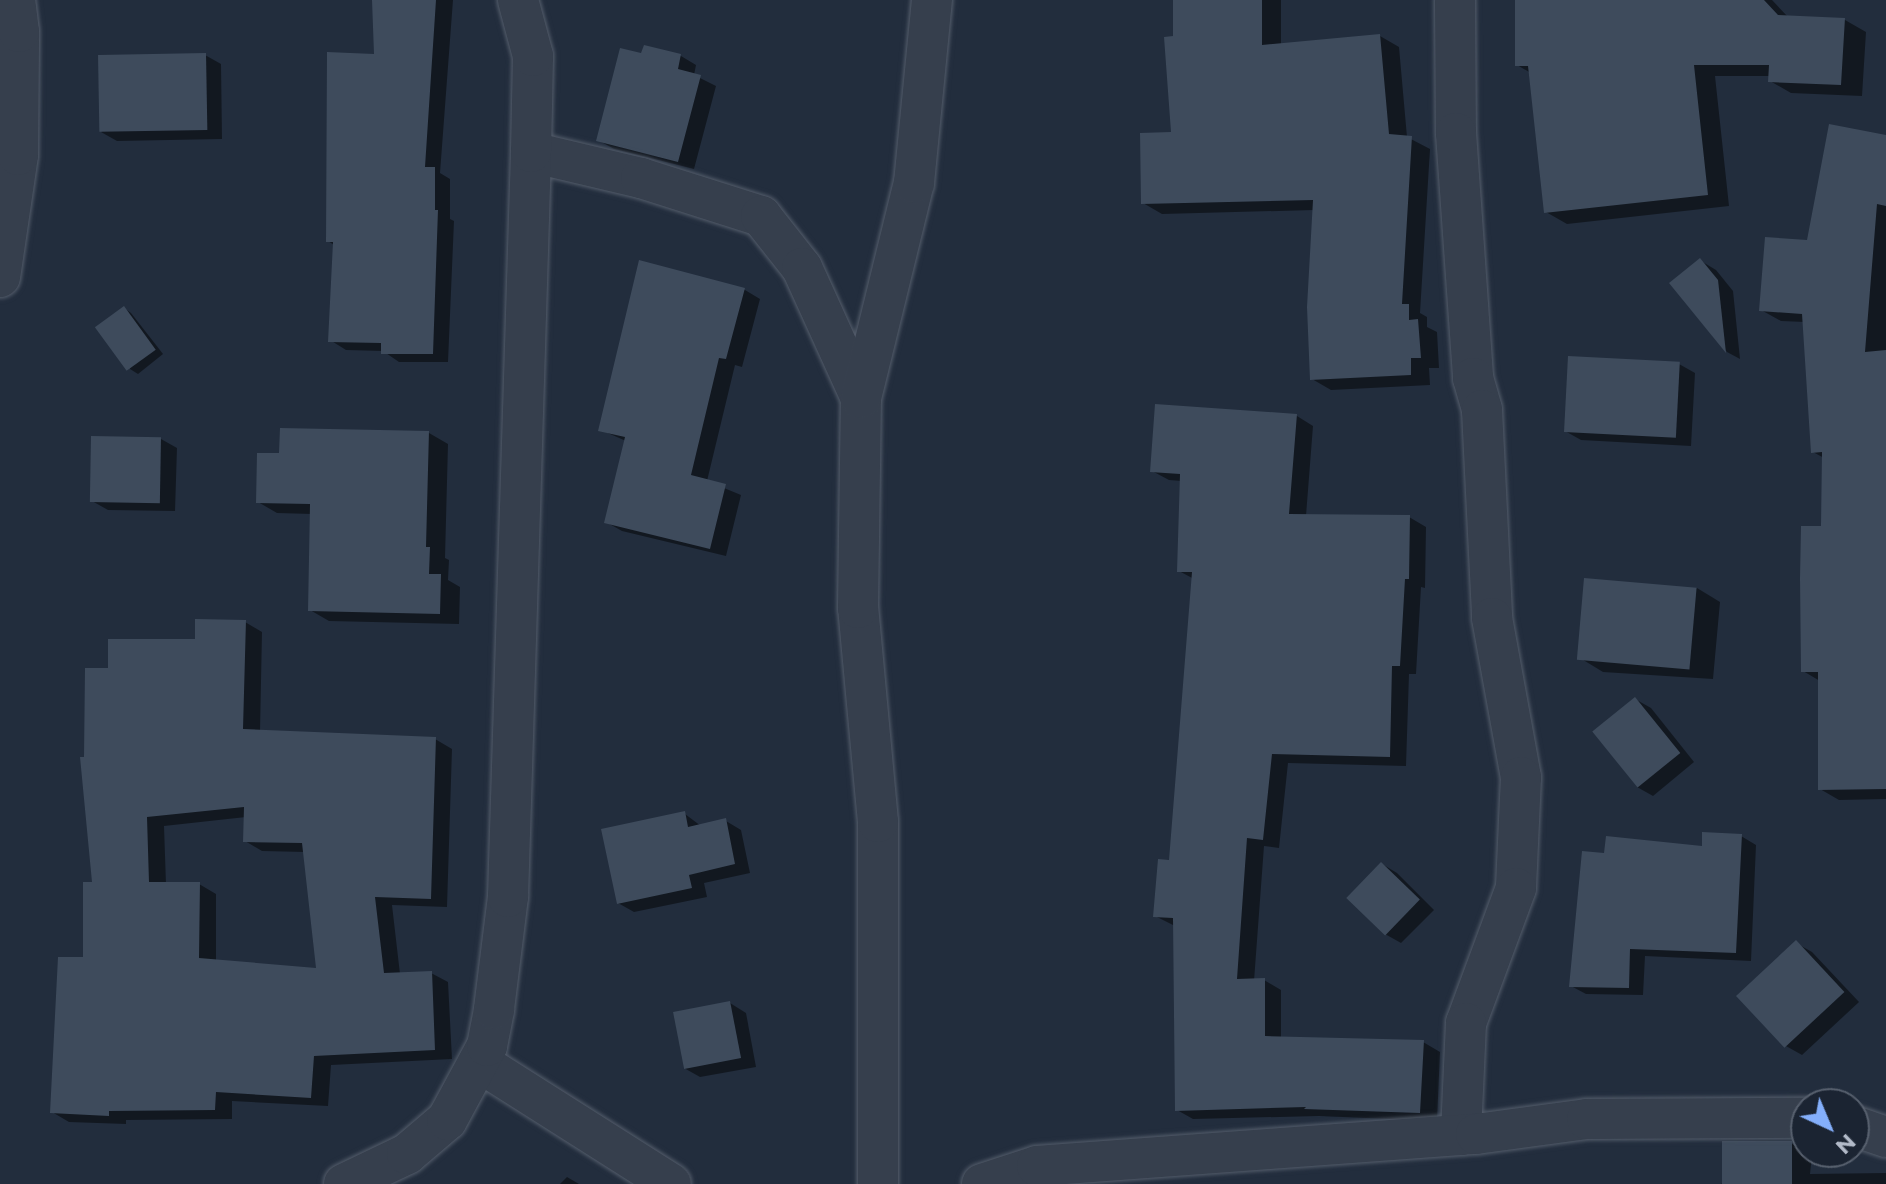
<!DOCTYPE html>
<style>
body{margin:0}
#map{position:relative;width:1886px;height:1184px;overflow:hidden;background:#222d3d;font-family:Montserrat,sans-serif}
div>[style]{position:absolute}
.shadow>*{inset:0;background:#0007}
.building>*{inset:0;background:#3e4b5c;transform-origin:0 0}
.roads{filter:drop-shadow(0 0 2px #545d6b) drop-shadow(0 0 2px #545d6b)}
.street>*{height:40px;margin:-20px;padding:0 20px;transform-origin:20px;border-radius:20px;background:#363f4d}
span{translate:-50% -50%;white-space:nowrap;text-align:center;line-height:1.15;-webkit-text-stroke:7px #1b2432;paint-order:stroke}
.north{position:absolute;left:1790px;top:1088px;width:80px;height:80px;box-sizing:border-box;background:#1b2432;border:2px solid #57606e;border-radius:50%;rotate:136deg;font-size:22px;font-weight:700;line-height:32px;text-align:center;color:#b2bac8}
.north::after{content:'';display:block;margin:auto;width:28px;height:36px;background:#84affb;clip-path:polygon(50% 0,100% 100%,50% 72%,0 100%)}
</style>
<div id="map">
<div class="shadow">
<div style="clip-path:polygon(374px 0,453px 0,440px 173px,450px 179px,450px 219px,454px 221px,448px 362px,399px 362px,383px 351px,346px 350px,330px 340px,334px 245px,328px 241px,376px 57px)"></div>
<div style="clip-path:polygon(1174px 0,1281px 0,1281px 46px,1380px 36px,1399px 47px,1407px 137px,1430px 149px,1420px 313px,1427px 317px,1427px 327px,1437px 332px,1439px 368px,1429px 368px,1430px 385px,1331px 390px,1312px 379px,1314px 210px,1162px 214px,1143px 203px,1173px 134px)"></div>
<div style="clip-path:polygon(1517px 0,1772px 0,1788px 17px,1845px 20px,1866px 32px,1862px 96px,1791px 93px,1770px 81px,1770px 76px,1715px 76px,1729px 206px,1567px 224px,1546px 212px,1531px 73px,1517px 65px)"></div>
<div style="clip-path:polygon(645px 48px,681px 56px,696px 65px,694px 75px,716px 86px,694px 169px,614px 149px,598px 140px)"></div>
<div style="clip-path:polygon(205px 55px,221px 64px,222px 139px,117px 141px,101px 132px)"></div>
<div style="clip-path:polygon(1886px 137px,1886px 799px,1839px 800px,1820px 789px,1820px 681px,1803px 671px,1823px 528px,1824px 458px,1813px 452px,1805px 322px,1781px 321px,1761px 310px)"></div>
<div style="clip-path:polygon(1701px 261px,1716px 270px,1733px 291px,1740px 359px,1727px 352px,1672px 283px)"></div>
<div style="clip-path:polygon(640px 262px,745px 290px,760px 299px,742px 367px,735px 365px,707px 481px,741px 495px,726px 556px,622px 531px,606px 522px,626px 441px,601px 430px)"></div>
<div style="clip-path:polygon(124px 308px,131px 313px,163px 354px,138px 374px,130px 369px)"></div>
<div style="clip-path:polygon(1679px 364px,1695px 373px,1691px 446px,1581px 440px,1565px 431px)"></div>
<div style="clip-path:polygon(1297px 416px,1313px 426px,1306px 516px,1409px 517px,1426px 527px,1425px 588px,1421px 587px,1416px 674px,1409px 674px,1406px 766px,1288px 763px,1279px 848px,1264px 846px,1254px 981px,1264px 980px,1281px 990px,1281px 1038px,1423px 1042px,1440px 1052px,1437px 1121px,1319px 1116px,1193px 1119px,1177px 1110px,1175px 926px,1155px 916px,1171px 862px,1194px 579px,1179px 571px,1182px 481px,1169px 480px,1152px 471px)"></div>
<div style="clip-path:polygon(429px 433px,448px 444px,445px 558px,449px 560px,448px 580px,460px 587px,459px 624px,329px 621px,310px 610px,312px 514px,277px 513px,258px 502px)"></div>
<div style="clip-path:polygon(161px 439px,177px 448px,175px 511px,108px 510px,92px 501px)"></div>
<div style="clip-path:polygon(1697px 588px,1720px 602px,1713px 679px,1603px 672px,1580px 658px)"></div>
<div style="clip-path:polygon(evenodd,245px 622px,262px 632px,260px 732px,435px 739px,452px 749px,447px 907px,392px 905px,400px 974px,431px 973px,448px 982px,452px 1059px,331px 1065px,328px 1106px,232px 1101px,232px 1119px,126px 1120px,126px 1124px,69px 1122px,52px 1112px,85px 959px,94px 884px,86px 758px,110px 670px,245px 622px,246px 817px,245px 841px,262px 851px,305px 852px,318px 971px,216px 961px,216px 894px,199px 884px,166px 884px,164px 826px,246px 817px)"></div>
<div style="clip-path:polygon(1635px 699px,1651px 708px,1694px 762px,1653px 796px,1637px 787px)"></div>
<div style="clip-path:polygon(685px 814px,701px 826px,726px 821px,741px 830px,750px 873px,704px 883px,707px 897px,634px 912px,618px 903px)"></div>
<div style="clip-path:polygon(1741px 836px,1756px 845px,1751px 961px,1645px 956px,1643px 995px,1586px 994px,1571px 986px,1606px 855px,1703px 848px)"></div>
<div style="clip-path:polygon(1382px 864px,1397px 873px,1434px 910px,1401px 943px,1385px 934px)"></div>
<div style="clip-path:polygon(1796px 943px,1812px 952px,1859px 1002px,1802px 1055px,1786px 1046px)"></div>
<div style="clip-path:polygon(730px 1003px,746px 1013px,756px 1067px,700px 1077px,684px 1068px)"></div>
<div style="clip-path:polygon(1791px 1143px,1812px 1155px,1810px 1174px,1886px 1173px,1886px 1184px,1721px 1184px)"></div>
<div style="clip-path:polygon(567px 1177px,579px 1184px,560px 1184px)"></div>
</div>
<div class="building">
<div style="clip-path:polygon(372px 0,436px 0,425px 167px,435px 167px,435px 210px,438px 210px,433px 354px,381px 354px,381px 343px,328px 342px,333px 242px,326px 242px,327px 52px,374px 54px)"></div>
<div style="clip-path:polygon(1173px 0,1262px 0,1262px 45px,1380px 34px,1389px 134px,1412px 136px,1402px 304px,1409px 304px,1409px 320px,1418px 319px,1421px 358px,1411px 358px,1411px 375px,1310px 380px,1307px 307px,1313px 200px,1141px 204px,1140px 133px,1171px 132px,1164px 37px,1173px 36px)"></div>
<div style="clip-path:polygon(1515px 0,1764px 0,1778px 15px,1845px 18px,1841px 85px,1768px 82px,1769px 65px,1694px 65px,1708px 195px,1544px 213px,1528px 66px,1515px 66px)"></div>
<div style="clip-path:polygon(644px 45px,681px 54px,678px 69px,701px 75px,678px 162px,596px 141px,620px 48px,641px 53px)"></div>
<div style="left:206px;top:53px;width:77px;height:108px;rotate:89deg"></div>
<div style="clip-path:polygon(1829px 124px,1886px 135px,1886px 206px,1877px 204px,1865px 352px,1886px 350px,1886px 789px,1818px 790px,1818px 672px,1801px 672px,1800px 578px,1801px 526px,1821px 526px,1822px 452px,1811px 453px,1802px 314px,1759px 311px,1765px 237px,1807px 240px)"></div>
<div style="clip-path:polygon(1700px 258px,1718px 280px,1726px 353px,1669px 283px)"></div>
<div style="clip-path:polygon(639px 260px,745px 288px,726px 359px,719px 358px,691px 475px,726px 484px,710px 549px,604px 523px,625px 437px,598px 431px)"></div>
<div style="left:124px;top:306px;width:54px;height:36px;rotate:54deg"></div>
<div style="left:1568px;top:356px;width:112px;height:76px;rotate:3deg"></div>
<div style="clip-path:polygon(1155px 404px,1297px 414px,1289px 514px,1410px 515px,1409px 579px,1405px 579px,1400px 666px,1392px 666px,1390px 757px,1272px 754px,1263px 840px,1247px 838px,1237px 979px,1265px 978px,1265px 1036px,1424px 1040px,1420px 1113px,1304px 1109px,1306px 1107px,1175px 1111px,1173px 918px,1153px 917px,1158px 859px,1169px 860px,1192px 572px,1177px 572px,1180px 474px,1150px 472px)"></div>
<div style="clip-path:polygon(280px 428px,429px 431px,426px 547px,430px 547px,429px 574px,441px 574px,440px 614px,308px 611px,310px 504px,256px 503px,257px 453px,279px 453px)"></div>
<div style="left:91px;top:436px;width:70px;height:66px;rotate:1deg"></div>
<div style="left:1584px;top:578px;width:113px;height:82px;rotate:5deg"></div>
<div style="clip-path:polygon(evenodd,195px 619px,246px 620px,243px 729px,436px 737px,431px 899px,375px 897px,384px 973px,432px 971px,435px 1050px,314px 1056px,311px 1098px,216px 1092px,215px 1110px,109px 1111px,109px 1116px,50px 1113px,58px 957px,83px 957px,83px 882px,92px 882px,80px 757px,84px 757px,85px 668px,108px 668px,108px 639px,195px 639px,195px 619px,244px 807px,243px 842px,302px 843px,316px 968px,199px 958px,200px 882px,149px 882px,147px 817px,244px 807px)"></div>
<div style="left:1635px;top:697px;width:72px;height:55px;rotate:51deg"></div>
<div style="clip-path:polygon(685px 811px,688px 827px,726px 818px,735px 864px,689px 875px,692px 888px,617px 904px,601px 829px)"></div>
<div style="clip-path:polygon(1702px 832px,1742px 834px,1736px 953px,1630px 949px,1629px 988px,1569px 987px,1582px 851px,1604px 853px,1606px 836px,1702px 846px)"></div>
<div style="left:1381px;top:862px;width:54px;height:50px;rotate:44deg"></div>
<div style="left:1796px;top:940px;width:71px;height:82px;rotate:47deg"></div>
<div style="left:730px;top:1001px;width:58px;height:58px;rotate:79deg"></div>
<div style="left:1722px;top:1141px;width:70px;height:43px"></div>
</div>
<div class="roads">
<div class="street">
<div style="left:1455px;top:0;width:133px;rotate:89.6deg"></div>
<div style="left:1456px;top:133px;width:246px;rotate:86deg"></div>
<div style="left:1473px;top:378px;width:33px;rotate:74deg"></div>
<div style="left:1482px;top:410px;width:208px;rotate:87.2deg"></div>
<div style="left:1492px;top:618px;width:162px;rotate:79.7deg"></div>
<div style="left:1521px;top:777px;width:111px;rotate:92.6deg"></div>
<div style="left:1516px;top:888px;width:144px;rotate:110.3deg"></div>
<div style="left:1466px;top:1023px;width:112px;rotate:92.6deg"></div>
<div style="left:531px;top:152px;width:113px;rotate:13.3deg"></div>
<div style="left:641px;top:178px;width:126px;rotate:17.6deg"></div>
<div style="left:761px;top:216px;width:66px;rotate:51.7deg"></div>
<div style="left:802px;top:268px;width:143px;rotate:65.6deg"></div>
<div style="left:0;top:277px;width:123px;rotate:-81.6deg"></div>
<div style="left:18px;top:155px;width:123px;rotate:-89.5deg"></div>
<div style="left:19px;top:32px;width:32px;rotate:-97deg"></div>
<div style="left:479px;top:1062px;width:227px;rotate:32.4deg"></div>
<div style="left:1854px;top:1126px;width:34px;rotate:19deg"></div>
<div style="left:344px;top:1184px;width:70px;rotate:-25.5deg"></div>
<div style="left:407px;top:1154px;width:52px;rotate:-40.4deg"></div>
<div style="left:447px;top:1120px;width:84px;rotate:-61.6deg"></div>
<div style="left:487px;top:1046px;width:38px;rotate:-79deg"></div>
<div style="left:494px;top:1009px;width:113px;rotate:-82.9deg"></div>
<div style="left:508px;top:897px;width:745px;rotate:-88.23deg"></div>
<div style="left:531px;top:152px;width:96px;rotate:-88.8deg"></div>
<div style="left:533px;top:56px;width:58px;rotate:-105deg"></div>
<div style="left:878px;top:1184px;width:362px;rotate:-90deg"></div>
<div style="left:878px;top:822px;width:215px;rotate:-95.3deg"></div>
<div style="left:858px;top:608px;width:210px;rotate:-89.2deg"></div>
<div style="left:861px;top:398px;width:221px;rotate:-76.2deg"></div>
<div style="left:914px;top:183px;width:184px;rotate:-84.4deg"></div>
<div style="left:982px;top:1184px;width:58px;rotate:-18.1deg"></div>
<div style="left:1037px;top:1166px;width:440px;rotate:-4.2deg"></div>
<div style="left:1476px;top:1134px;width:112px;rotate:-7.7deg"></div>
<div style="left:1587px;top:1119px;width:219px;rotate:-0.3deg"></div>
</div>
</div>
<div class="north">N</div>
</div>
